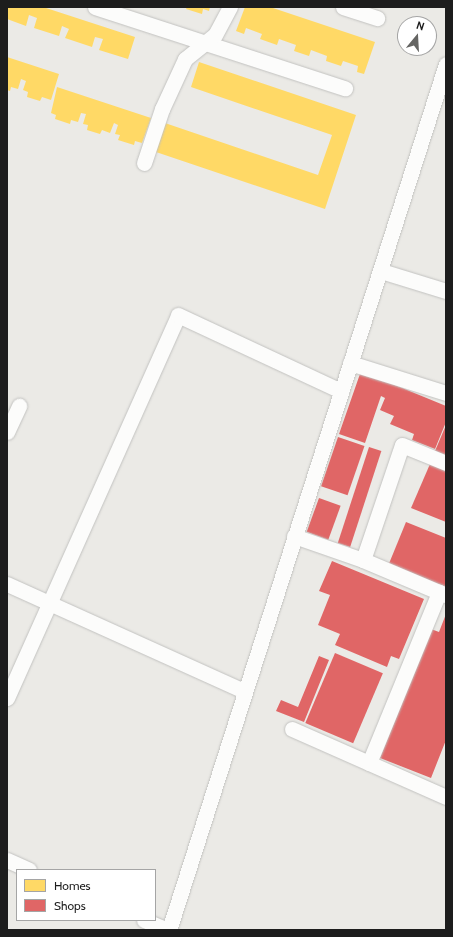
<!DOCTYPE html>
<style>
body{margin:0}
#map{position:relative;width:453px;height:937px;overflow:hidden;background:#ebeae6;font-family:Cabin,sans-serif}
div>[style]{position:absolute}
.homes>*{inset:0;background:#ffd966}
.shops>*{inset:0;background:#e06666;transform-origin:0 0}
.roads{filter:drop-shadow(0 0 1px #c2c2c0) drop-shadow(0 0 1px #c2c2c0)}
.minor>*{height:15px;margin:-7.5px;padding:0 7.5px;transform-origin:7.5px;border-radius:7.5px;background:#fcfcfb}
span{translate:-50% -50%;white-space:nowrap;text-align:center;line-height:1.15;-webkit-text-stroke:4px #fff;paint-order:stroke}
.frame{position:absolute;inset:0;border:8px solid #1d1d1d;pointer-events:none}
.legend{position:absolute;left:16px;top:869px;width:140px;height:52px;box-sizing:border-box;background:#fff;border:1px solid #a5a5a5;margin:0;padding:5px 7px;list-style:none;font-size:12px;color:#1d1d1d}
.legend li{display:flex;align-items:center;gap:8px;height:20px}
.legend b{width:20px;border:1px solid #a5a5a5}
.north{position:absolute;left:397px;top:16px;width:40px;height:40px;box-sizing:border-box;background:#fff;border:1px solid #a5a5a5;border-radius:50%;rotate:18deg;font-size:11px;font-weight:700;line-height:16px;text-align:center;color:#1d1d1d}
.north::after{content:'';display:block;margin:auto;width:14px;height:18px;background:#656563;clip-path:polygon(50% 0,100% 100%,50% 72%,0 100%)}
</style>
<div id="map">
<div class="homes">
<div style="clip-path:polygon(7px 7px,43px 7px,135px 37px,128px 59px,99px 50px,103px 39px,95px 37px,92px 47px,65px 38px,69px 29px,62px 26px,59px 36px,34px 28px,37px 18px,29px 15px,26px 26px,7px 19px)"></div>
<div style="clip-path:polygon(187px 7px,210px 7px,209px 11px,203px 9px,202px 14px,186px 9px)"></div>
<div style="clip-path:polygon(245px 7px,270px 7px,375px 42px,364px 74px,357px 72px,358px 66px,343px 61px,341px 66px,326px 61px,327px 56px,311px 50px,309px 56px,294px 51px,296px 45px,279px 39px,277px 45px,260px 39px,262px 34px,246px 28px,244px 34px,236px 31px)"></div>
<div style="clip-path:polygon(7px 57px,59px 74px,51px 100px,42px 97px,40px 101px,27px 97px,28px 92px,23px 90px,26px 81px,21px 79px,18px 89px,11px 87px,10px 91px,7px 90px)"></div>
<div style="clip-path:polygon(199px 62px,356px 115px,325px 209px,153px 151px,162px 122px,318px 175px,332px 135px,191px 87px)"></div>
<div style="clip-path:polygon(57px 87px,151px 118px,142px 143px,135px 141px,134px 145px,118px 140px,120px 135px,115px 134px,118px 125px,114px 123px,110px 133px,102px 130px,100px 134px,87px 130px,88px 125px,83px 124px,86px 114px,81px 113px,78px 122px,71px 120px,70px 124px,55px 119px,56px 115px,51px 113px)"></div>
</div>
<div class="shops">
<div style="clip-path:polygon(361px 371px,446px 406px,446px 422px,435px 449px,412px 440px,414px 434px,390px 424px,394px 416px,380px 410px,385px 398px,381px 396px,365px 443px,339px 434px)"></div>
<div style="clip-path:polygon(446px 425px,446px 456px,435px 451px)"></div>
<div style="left:338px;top:437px;width:28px;height:52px;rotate:19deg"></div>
<div style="left:369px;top:447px;width:13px;height:101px;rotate:18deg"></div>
<div style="clip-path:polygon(430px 464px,446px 471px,446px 522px,411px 508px)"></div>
<div style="left:319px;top:498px;width:23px;height:36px;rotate:20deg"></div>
<div style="clip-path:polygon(406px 522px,446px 538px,446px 590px,388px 566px)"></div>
<div style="clip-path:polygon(332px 561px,424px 599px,399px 659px,391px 656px,387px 667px,335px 645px,340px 634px,318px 625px,330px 595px,319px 591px)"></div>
<div style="clip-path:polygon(446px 614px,446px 740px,431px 778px,380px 758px,431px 629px,439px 632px)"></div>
<div style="left:335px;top:653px;width:52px;height:76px;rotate:23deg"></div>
<div style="clip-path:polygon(319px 656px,329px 660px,304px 722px,276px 711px,281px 700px,298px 707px)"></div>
</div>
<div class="roads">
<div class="minor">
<div style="left:95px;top:7px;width:263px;rotate:18deg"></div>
<div style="left:343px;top:7px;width:36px;rotate:18deg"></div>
<div style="left:144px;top:163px;width:57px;rotate:-71.6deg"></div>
<div style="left:162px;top:109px;width:55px;rotate:-65.3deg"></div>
<div style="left:185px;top:59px;width:38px;rotate:-39deg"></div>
<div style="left:215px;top:35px;width:32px;rotate:-62deg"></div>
<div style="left:381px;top:271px;width:68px;rotate:17.1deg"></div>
<div style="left:350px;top:363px;width:101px;rotate:17.4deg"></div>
<div style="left:7px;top:432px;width:29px;rotate:-65deg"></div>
<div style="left:294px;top:536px;width:73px;rotate:19.2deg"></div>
<div style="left:363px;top:560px;width:90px;rotate:22.9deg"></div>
<div style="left:363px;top:560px;width:121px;rotate:-71.3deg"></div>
<div style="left:402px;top:445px;width:48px;rotate:22.2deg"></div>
<div style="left:7px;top:584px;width:260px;rotate:24.3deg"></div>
<div style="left:7px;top:698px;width:419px;rotate:-65.9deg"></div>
<div style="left:178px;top:315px;width:180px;rotate:25deg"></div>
<div style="left:292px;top:729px;width:168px;rotate:23.8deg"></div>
<div style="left:369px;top:763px;width:185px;rotate:-67.7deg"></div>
<div style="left:7px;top:860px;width:24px;rotate:24deg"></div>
<div style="left:144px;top:920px;width:25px;rotate:23deg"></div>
<div style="left:169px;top:930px;width:909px;rotate:-72.26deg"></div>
</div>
</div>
<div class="frame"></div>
<ul class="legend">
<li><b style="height:11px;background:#ffd966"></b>Homes</li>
<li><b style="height:11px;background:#e06666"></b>Shops</li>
</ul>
<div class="north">N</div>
</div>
